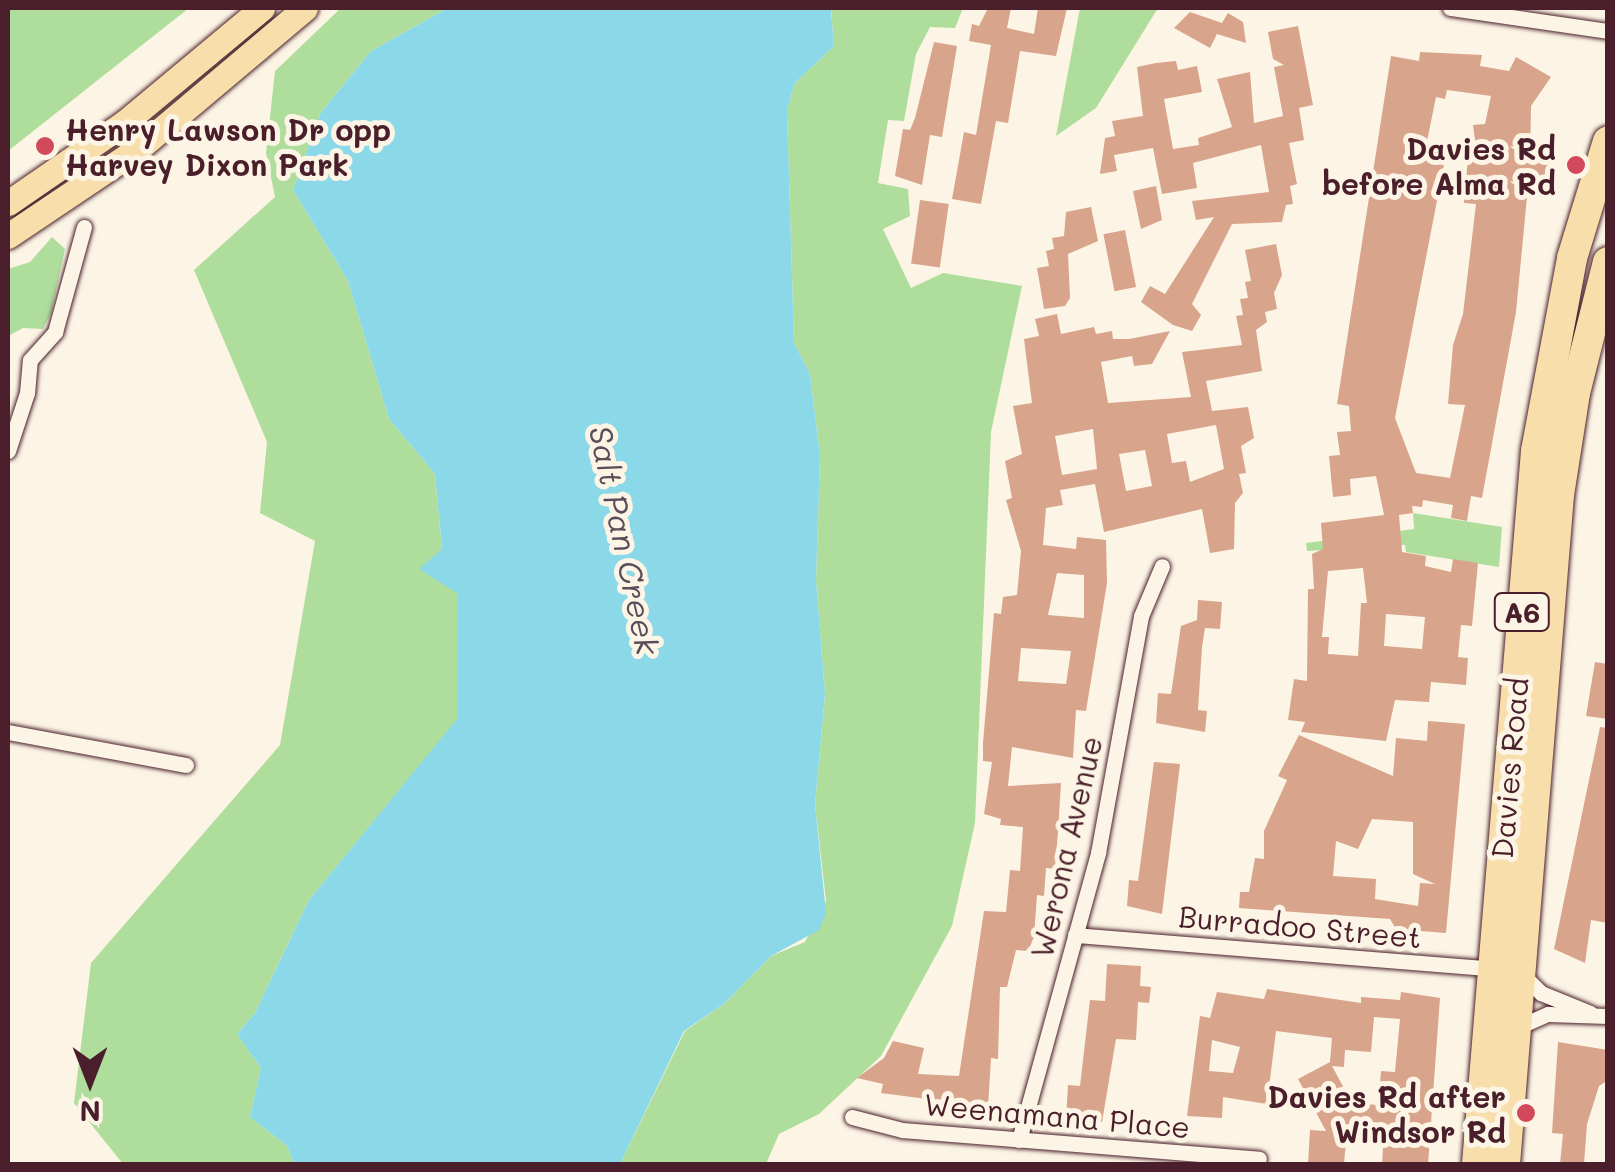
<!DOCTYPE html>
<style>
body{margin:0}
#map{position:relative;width:1615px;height:1172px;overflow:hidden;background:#fcf5e5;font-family:Mali,sans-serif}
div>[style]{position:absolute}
.green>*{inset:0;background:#afdd9c}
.water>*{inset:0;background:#8ad8e8}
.building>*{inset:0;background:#d8a48c;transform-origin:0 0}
.roads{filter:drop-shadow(0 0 2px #4a1f2b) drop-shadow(0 0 2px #4a1f2b)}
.street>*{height:15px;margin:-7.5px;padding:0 7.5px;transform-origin:7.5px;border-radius:7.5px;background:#fcf5e5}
.primary>*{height:25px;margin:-12.5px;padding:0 12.5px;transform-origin:12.5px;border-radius:12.5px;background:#f8deab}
.highway>*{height:30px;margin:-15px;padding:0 15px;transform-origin:15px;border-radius:15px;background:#f8deab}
.dots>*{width:28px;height:28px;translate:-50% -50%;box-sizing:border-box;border:5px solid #fcf5e5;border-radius:50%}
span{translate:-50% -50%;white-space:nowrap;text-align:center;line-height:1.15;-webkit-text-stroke:10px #fcf5e5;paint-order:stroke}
.shield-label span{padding:2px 8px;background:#fcf5e5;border:2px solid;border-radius:8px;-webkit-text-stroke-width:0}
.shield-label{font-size:28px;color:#4a1f2b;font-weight:700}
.poi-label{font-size:30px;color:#4a1f2b;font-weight:700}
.left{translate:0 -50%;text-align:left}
.right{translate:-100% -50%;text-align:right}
.street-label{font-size:30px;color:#4a1f2b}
.water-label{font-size:32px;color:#5a4d5a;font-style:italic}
.frame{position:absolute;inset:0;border:10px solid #4a1f2b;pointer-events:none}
.north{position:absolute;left:40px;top:1032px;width:100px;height:100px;-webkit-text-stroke:8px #fcf5e5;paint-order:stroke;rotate:180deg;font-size:28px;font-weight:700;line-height:40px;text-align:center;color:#4a1f2b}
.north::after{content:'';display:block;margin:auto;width:35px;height:45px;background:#4a1f2b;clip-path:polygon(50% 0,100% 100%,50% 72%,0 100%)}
</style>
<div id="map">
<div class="green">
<div style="clip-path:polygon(8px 8px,189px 8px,8px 151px)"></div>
<div style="clip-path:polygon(341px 8px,448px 8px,371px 51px,320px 114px,293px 190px,348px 281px,389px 419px,435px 474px,442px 549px,457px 592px,457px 720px,309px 900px,255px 1013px,237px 1034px,261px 1068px,250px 1117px,287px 1146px,294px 1164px,123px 1164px,74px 1103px,91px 963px,280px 745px,315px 541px,260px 513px,267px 442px,194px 270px,275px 197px,266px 153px,275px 71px)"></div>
<div style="clip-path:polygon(831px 8px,963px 8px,955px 28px,930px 27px,916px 54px,904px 121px,888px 120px,878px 183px,908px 189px,910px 216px,883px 229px,911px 288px,943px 273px,1022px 286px,991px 432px,975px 823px,952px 926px,881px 1056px,819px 1114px,779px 1134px,766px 1164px,620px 1164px,685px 1031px,725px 1003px,771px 956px,805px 942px,826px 901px,815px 804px,825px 695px,816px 580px,820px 456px,810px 374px,794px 343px,787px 110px,795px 83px,834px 46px)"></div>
<div style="clip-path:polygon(1080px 8px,1158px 8px,1096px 108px,1056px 136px)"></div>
<div style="clip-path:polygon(52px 237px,65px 249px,51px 313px,43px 329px,23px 328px,8px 336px,8px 269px,30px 262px)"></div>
<div style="clip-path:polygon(1413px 513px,1502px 527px,1499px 567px,1406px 552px,1405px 545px,1307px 551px,1306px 543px,1414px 529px)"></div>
</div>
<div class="water">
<div style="clip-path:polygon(448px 8px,831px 10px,834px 46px,795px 83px,787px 110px,794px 343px,810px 374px,820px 456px,816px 580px,825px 695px,815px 804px,826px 913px,819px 930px,771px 956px,725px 1003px,684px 1031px,620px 1164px,294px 1164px,287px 1146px,250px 1117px,261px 1068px,237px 1034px,255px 1013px,309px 900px,457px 719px,457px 593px,419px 569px,442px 549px,435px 474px,389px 419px,348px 281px,293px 190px,320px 114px,371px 51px)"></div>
</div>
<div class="building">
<div style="clip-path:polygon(988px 8px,1011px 8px,1007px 28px,1034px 34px,1038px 8px,1067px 8px,1056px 56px,1020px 51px,1008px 123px,996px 121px,981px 204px,952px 199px,964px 132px,976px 135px,991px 45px,969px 41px,972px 24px,979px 26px)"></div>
<div style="clip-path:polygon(1190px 12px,1222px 23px,1228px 13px,1243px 22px,1246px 43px,1217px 34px,1210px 48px,1174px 28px)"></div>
<div style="clip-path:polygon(1298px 26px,1313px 105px,1299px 108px,1304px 140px,1289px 143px,1297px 184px,1290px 186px,1293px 204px,1286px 205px,1282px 222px,1232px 224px,1192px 304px,1201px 315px,1192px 331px,1173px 325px,1141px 302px,1150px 286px,1165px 294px,1214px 217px,1196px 220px,1192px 201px,1269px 192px,1261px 145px,1193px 163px,1197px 188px,1162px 194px,1153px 148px,1114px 155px,1117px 171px,1100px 174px,1105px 138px,1115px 136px,1112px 121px,1143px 116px,1137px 67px,1156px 63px,1176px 61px,1178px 70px,1197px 66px,1202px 92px,1164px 99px,1173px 149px,1199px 145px,1198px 138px,1232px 127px,1217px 79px,1250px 72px,1254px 123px,1283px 116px,1274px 67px,1284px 65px,1273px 59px,1268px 32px)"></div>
<div style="clip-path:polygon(934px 42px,957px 46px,942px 137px,930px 135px,922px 185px,895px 176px,903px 129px,910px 130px,915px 118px)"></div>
<div style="clip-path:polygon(evenodd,1420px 52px,1482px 55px,1480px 66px,1509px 71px,1516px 57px,1551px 77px,1531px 106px,1530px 160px,1553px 163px,1552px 178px,1529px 176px,1516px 312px,1482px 498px,1471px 496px,1467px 521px,1451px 518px,1453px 505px,1423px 500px,1422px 507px,1412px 506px,1413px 513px,1399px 515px,1402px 552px,1426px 556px,1425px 566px,1451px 572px,1453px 559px,1478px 563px,1472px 626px,1461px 625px,1458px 657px,1468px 658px,1466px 685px,1431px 682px,1429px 702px,1395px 700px,1386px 741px,1301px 732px,1305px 722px,1288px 720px,1294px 679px,1307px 681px,1308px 589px,1314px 589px,1312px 554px,1323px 549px,1321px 523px,1384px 515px,1376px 476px,1350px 479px,1351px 495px,1333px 497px,1329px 456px,1340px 455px,1337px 432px,1351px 431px,1349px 406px,1337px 404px,1391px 56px,1419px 61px,1420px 52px,1447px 90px,1491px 96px,1485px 124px,1473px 125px,1477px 156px,1468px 158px,1464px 203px,1476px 204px,1463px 314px,1453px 345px,1448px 404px,1465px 405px,1450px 478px,1416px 473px,1395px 418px,1446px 154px,1425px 151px,1436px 97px,1445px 99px,1447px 90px,1420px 52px,1363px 568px,1367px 603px,1361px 603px,1358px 656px,1328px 654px,1329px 637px,1322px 637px,1328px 571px,1363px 568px,1420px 52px,1386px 614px,1425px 617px,1422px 649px,1384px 646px,1386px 614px)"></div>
<div style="clip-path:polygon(1156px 186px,1162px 220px,1141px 229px,1133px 191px)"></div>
<div style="left:920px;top:200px;width:29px;height:64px;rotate:8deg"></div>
<div style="clip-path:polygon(1091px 207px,1098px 241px,1068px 254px,1070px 298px,1065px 306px,1044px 309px,1037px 268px,1049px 266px,1046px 251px,1054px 249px,1052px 238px,1064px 236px,1066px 212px)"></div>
<div style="left:1125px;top:230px;width:58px;height:22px;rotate:79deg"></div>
<div style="clip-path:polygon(evenodd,1276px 244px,1282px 275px,1274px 293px,1277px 309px,1265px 312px,1267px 322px,1256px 330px,1262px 371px,1206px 381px,1212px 411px,1248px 407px,1254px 438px,1241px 446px,1246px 473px,1239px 474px,1243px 493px,1235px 503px,1234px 549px,1210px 553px,1202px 509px,1104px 532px,1095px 484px,1060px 490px,1063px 505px,1046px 508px,1043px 545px,1076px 549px,1077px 537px,1106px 540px,1107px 583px,1086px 711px,1076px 710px,1073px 758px,1012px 747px,1008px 786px,1061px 783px,1058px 832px,1055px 869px,1046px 868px,1044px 896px,1037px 895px,1034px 937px,1028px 951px,1016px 950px,1007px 987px,1000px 987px,998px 1059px,991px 1058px,988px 1107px,881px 1093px,883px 1084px,857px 1078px,884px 1058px,893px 1041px,924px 1048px,918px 1074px,959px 1076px,984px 911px,1006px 912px,1010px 870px,1020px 871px,1023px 827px,1000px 825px,1001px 819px,984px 814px,992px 762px,983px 761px,983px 743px,994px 613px,1001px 614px,1003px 597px,1017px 595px,1021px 551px,1006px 500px,1012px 498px,1005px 461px,1022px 454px,1013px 406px,1032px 403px,1024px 339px,1039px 336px,1035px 319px,1057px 314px,1061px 334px,1094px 327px,1096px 334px,1112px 331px,1113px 339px,1129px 339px,1170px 331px,1152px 364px,1134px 366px,1132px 356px,1101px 362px,1108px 403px,1191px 397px,1182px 352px,1242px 345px,1236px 316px,1243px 315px,1240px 299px,1248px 298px,1245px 282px,1251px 281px,1245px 250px,1276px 244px,1216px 425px,1224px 469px,1190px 482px,1186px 461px,1172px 463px,1167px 434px,1216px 425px,1276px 244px,1093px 429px,1097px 469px,1062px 475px,1055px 436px,1093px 429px,1276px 244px,1145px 450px,1152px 486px,1126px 491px,1119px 454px,1145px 450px,1276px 244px,1057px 573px,1084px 575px,1084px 618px,1048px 615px,1057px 573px,1276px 244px,1021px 648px,1071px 651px,1066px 684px,1018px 681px,1021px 648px)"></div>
<div style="clip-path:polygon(1198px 600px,1222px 602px,1220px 629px,1205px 628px,1202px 647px,1198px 710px,1207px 711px,1205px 732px,1156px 723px,1158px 693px,1171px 694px,1181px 626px,1197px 620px)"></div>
<div style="clip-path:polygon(1595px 662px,1608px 664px,1608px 719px,1586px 716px)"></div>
<div style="clip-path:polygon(evenodd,1428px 721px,1465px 724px,1446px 933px,1396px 929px,1390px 919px,1239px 908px,1240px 892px,1249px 892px,1255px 858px,1264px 859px,1264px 831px,1287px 780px,1278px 776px,1299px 735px,1393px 776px,1396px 738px,1427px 741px,1428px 721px,1372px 819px,1413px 822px,1413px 874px,1435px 884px,1420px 883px,1418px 906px,1375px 899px,1376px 879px,1333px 876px,1336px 841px,1358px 849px,1372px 819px)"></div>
<div style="clip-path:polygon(1600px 727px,1608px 728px,1608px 923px,1591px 920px,1585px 963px,1554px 949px)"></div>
<div style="clip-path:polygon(1154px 762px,1180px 764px,1162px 914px,1127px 906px,1129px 880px,1138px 881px)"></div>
<div style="clip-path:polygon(1107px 964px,1141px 966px,1140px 986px,1151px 987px,1149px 1003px,1138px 1002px,1136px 1040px,1116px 1039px,1102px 1122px,1066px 1119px,1068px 1085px,1080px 1086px,1090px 1000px,1105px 1001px)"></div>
<div style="clip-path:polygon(evenodd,1267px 989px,1361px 1003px,1361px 997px,1400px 1000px,1401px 992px,1440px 998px,1428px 1164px,1382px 1164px,1384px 1133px,1347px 1130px,1344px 1164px,1308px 1164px,1310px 1130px,1326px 1131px,1298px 1079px,1330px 1062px,1332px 1038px,1276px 1031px,1267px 1104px,1223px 1097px,1222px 1118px,1187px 1116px,1200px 1016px,1210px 1018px,1217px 992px,1264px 999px,1267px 989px,1374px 1017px,1400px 1019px,1395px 1072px,1381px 1071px,1378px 1105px,1352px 1103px,1332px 1066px,1344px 1067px,1345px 1050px,1371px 1052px,1374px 1017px,1267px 989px,1212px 1040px,1240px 1047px,1233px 1073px,1209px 1071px,1212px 1040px)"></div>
<div style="clip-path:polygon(1558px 1042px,1608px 1050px,1608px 1080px,1599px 1086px,1587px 1124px,1584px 1164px,1560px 1164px,1563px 1134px,1552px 1133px)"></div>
</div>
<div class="roads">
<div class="street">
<div style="left:1450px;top:8px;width:160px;rotate:8.3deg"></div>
<div style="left:8px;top:451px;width:61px;rotate:-71.9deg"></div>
<div style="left:27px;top:393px;width:33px;rotate:-85deg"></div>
<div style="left:30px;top:360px;width:38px;rotate:-48deg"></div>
<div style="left:55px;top:332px;width:109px;rotate:-74.6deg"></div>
<div style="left:8px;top:732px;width:181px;rotate:10.5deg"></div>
<div style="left:1075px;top:935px;width:421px;rotate:4.6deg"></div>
<div style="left:1522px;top:974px;width:27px;rotate:45deg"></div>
<div style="left:1541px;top:993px;width:53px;rotate:22.2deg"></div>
<div style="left:1516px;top:1028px;width:35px;rotate:-24deg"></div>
<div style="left:1548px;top:1014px;width:60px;rotate:1.9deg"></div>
<div style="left:852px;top:1117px;width:52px;rotate:14.6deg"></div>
<div style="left:902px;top:1130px;width:358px;rotate:4.6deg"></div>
<div style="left:1019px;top:1140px;width:298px;rotate:-74.6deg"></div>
<div style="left:1098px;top:853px;width:241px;rotate:-79.7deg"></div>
<div style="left:1141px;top:616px;width:54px;rotate:-67.2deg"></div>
</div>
<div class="primary">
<div style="left:8px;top:203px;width:141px;rotate:-34.6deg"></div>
<div style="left:124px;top:123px;width:180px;rotate:-39.8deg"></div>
<div style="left:8px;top:236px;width:158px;rotate:-33.9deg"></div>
<div style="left:139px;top:148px;width:217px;rotate:-40.1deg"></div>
</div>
<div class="highway">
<div style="left:1477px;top:1164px;width:715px;rotate:-85.27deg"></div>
<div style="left:1536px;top:451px;width:196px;rotate:-79.4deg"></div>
<div style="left:1572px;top:258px;width:122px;rotate:-72.9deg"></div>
<div style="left:1505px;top:1164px;width:671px;rotate:-85.39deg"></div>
<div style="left:1559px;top:495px;width:103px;rotate:-81.1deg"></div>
<div style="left:1575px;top:393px;width:135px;rotate:-75.9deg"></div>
</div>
</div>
<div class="dots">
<div style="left:45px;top:146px;background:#d1495b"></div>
<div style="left:1576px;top:165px;background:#d1495b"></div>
<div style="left:1526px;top:1113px;background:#d1495b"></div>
</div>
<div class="shield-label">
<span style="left:1522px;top:612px">A6</span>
</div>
<div class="poi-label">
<span class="left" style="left:65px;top:146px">Henry Lawson Dr opp<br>Harvey Dixon Park</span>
<span class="right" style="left:1556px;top:165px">Davies Rd<br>before Alma Rd</span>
<span class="right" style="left:1506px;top:1113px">Davies Rd after<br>Windsor Rd</span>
</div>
<div class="street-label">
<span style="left:1509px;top:768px;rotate:-85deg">Davies Road</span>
<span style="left:1066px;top:847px;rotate:-77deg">Werona Avenue</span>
<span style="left:1300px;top:926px;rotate:5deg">Burradoo Street</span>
<span style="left:1057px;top:1115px;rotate:5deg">Weenamana Place</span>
</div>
<div class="water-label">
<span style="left:625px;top:540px;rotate:78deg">Salt Pan Creek</span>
</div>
<div class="frame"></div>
<div class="north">N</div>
</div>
